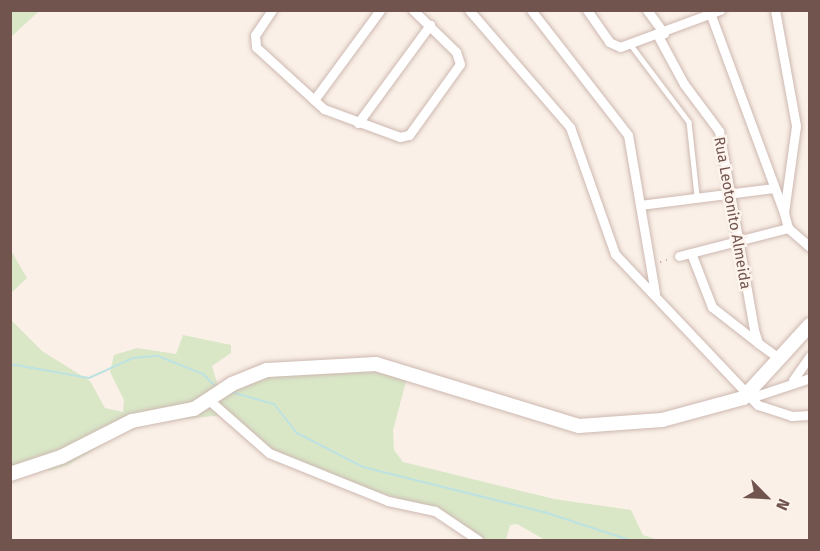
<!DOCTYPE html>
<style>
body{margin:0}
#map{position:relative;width:820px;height:551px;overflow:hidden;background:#faf0e7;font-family:"Fira Sans",sans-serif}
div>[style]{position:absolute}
.green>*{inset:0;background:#d9e7c7}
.stream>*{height:2px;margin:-1px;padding:0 1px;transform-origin:1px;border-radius:1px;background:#bde2e1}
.path>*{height:1.5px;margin-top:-0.75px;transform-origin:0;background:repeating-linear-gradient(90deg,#d2aea4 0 1.5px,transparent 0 6px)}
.roads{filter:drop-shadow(0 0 2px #cdb8b1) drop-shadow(0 0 2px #cdb8b1)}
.lane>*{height:4.5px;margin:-2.25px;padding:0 2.25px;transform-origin:2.25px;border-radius:2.25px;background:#fff}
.street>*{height:9px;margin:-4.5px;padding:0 4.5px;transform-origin:4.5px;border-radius:4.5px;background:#fff}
.secondary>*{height:14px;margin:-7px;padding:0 7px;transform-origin:7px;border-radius:7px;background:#fff}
span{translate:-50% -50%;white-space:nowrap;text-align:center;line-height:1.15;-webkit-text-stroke:5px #fdf4ed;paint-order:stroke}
.street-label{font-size:15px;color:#72544e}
.frame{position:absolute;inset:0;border:12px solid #72544e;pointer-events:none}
.north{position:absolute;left:736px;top:467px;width:60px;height:60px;-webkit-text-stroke:4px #fdf4ed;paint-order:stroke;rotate:114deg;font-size:16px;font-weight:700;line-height:24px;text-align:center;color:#72544e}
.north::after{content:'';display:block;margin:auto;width:21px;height:27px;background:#72544e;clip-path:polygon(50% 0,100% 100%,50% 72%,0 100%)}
</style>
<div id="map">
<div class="green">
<div style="clip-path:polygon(11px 10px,39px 10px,39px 11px,11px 37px)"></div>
<div style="clip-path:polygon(10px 249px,27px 278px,11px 293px,10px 293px)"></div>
<div style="clip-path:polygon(10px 319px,42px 351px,90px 381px,105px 408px,123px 412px,124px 400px,110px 372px,114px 355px,137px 348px,176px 354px,183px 335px,231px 345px,231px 353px,212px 366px,220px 393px,244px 377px,362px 365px,407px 378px,393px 430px,394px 450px,403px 462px,554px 499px,631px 510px,643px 535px,658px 540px,545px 540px,517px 524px,510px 525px,506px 540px,474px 540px,429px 509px,302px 467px,250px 439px,223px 415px,157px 422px,125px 431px,68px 465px,49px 471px,41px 462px,11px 470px)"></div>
</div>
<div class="stream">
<div style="left:10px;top:364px;width:80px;rotate:10deg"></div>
<div style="left:89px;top:378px;width:48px;rotate:-24.4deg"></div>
<div style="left:133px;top:358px;width:25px;rotate:-5deg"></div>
<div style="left:158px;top:356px;width:48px;rotate:21.8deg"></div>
<div style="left:203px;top:374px;width:20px;rotate:45deg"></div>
<div style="left:231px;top:392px;width:45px;rotate:15.6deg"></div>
<div style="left:274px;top:404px;width:37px;rotate:52deg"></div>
<div style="left:297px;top:433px;width:74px;rotate:27.3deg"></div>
<div style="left:363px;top:467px;width:187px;rotate:14deg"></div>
<div style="left:544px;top:512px;width:89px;rotate:18.2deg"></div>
<div style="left:10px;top:535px;width:5px;rotate:68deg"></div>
</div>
<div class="path">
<div style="left:660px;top:262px;width:10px;rotate:-17deg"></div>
</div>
<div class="roads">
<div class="lane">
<div style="left:631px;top:45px;width:96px;rotate:53deg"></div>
<div style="left:689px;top:122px;width:74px;rotate:83.8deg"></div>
</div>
<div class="street">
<div style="left:272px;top:10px;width:30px;rotate:124deg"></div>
<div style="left:255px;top:35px;width:12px;rotate:85deg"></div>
<div style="left:256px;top:47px;width:92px;rotate:42.4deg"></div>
<div style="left:324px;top:109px;width:81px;rotate:20.2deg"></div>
<div style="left:400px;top:137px;width:9px;rotate:-13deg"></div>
<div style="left:409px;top:135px;width:87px;rotate:-54.3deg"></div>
<div style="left:460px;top:64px;width:13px;rotate:-108deg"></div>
<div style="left:456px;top:52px;width:60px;rotate:-135.7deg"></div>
<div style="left:469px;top:10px;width:155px;rotate:49.2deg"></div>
<div style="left:570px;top:127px;width:135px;rotate:70.5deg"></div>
<div style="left:615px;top:254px;width:208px;rotate:46.6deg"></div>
<div style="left:758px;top:405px;width:35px;rotate:18deg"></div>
<div style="left:791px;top:416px;width:19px;rotate:-3deg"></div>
<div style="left:531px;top:10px;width:158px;rotate:52.2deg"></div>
<div style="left:628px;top:135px;width:160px;rotate:80.3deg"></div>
<div style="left:587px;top:10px;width:39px;rotate:55deg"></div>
<div style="left:609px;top:42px;width:12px;rotate:24deg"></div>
<div style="left:620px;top:47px;width:107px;rotate:-20.3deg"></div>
<div style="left:647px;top:10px;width:29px;rotate:54deg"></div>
<div style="left:709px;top:10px;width:216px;rotate:69.7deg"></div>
<div style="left:775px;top:10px;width:118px;rotate:79.7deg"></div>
<div style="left:796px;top:126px;width:88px;rotate:97.9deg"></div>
<div style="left:784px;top:213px;width:16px;rotate:75deg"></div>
<div style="left:788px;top:228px;width:29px;rotate:41deg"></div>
<div style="left:658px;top:36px;width:55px;rotate:61.6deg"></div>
<div style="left:684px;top:84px;width:59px;rotate:53.3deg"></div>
<div style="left:719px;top:131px;width:202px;rotate:80deg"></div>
<div style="left:754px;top:330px;width:14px;rotate:73deg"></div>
<div style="left:758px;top:343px;width:27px;rotate:36deg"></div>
<div style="left:314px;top:100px;width:112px;rotate:-53.7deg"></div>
<div style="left:358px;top:123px;width:122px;rotate:-53.7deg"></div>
<div style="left:640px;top:205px;width:135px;rotate:-7.2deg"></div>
<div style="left:691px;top:253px;width:58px;rotate:68.7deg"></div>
<div style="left:712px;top:307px;width:58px;rotate:38deg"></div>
<div style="left:679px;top:256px;width:113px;rotate:-14.4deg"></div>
<div style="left:793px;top:380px;width:29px;rotate:-55deg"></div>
<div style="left:750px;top:398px;width:63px;rotate:-18.4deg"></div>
<div style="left:210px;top:401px;width:79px;rotate:41.4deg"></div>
<div style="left:269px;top:453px;width:128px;rotate:22deg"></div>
<div style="left:388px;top:501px;width:48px;rotate:12deg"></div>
<div style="left:435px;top:511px;width:52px;rotate:34deg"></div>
</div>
<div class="secondary">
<div style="left:10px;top:474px;width:54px;rotate:-18.4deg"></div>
<div style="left:61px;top:457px;width:80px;rotate:-26.9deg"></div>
<div style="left:132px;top:421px;width:63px;rotate:-11deg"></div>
<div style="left:194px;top:409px;width:45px;rotate:-33.3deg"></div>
<div style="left:232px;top:384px;width:38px;rotate:-22deg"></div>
<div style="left:267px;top:370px;width:109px;rotate:-3.2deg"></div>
<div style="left:376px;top:364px;width:212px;rotate:17deg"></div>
<div style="left:579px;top:426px;width:83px;rotate:-4.1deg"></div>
<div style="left:662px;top:420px;width:84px;rotate:-15.2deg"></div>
<div style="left:743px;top:398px;width:99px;rotate:-47.5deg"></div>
</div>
</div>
<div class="street-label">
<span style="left:732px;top:213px;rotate:80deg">Rua Leotonito Almeida</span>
</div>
<div class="frame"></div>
<div class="north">N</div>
</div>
